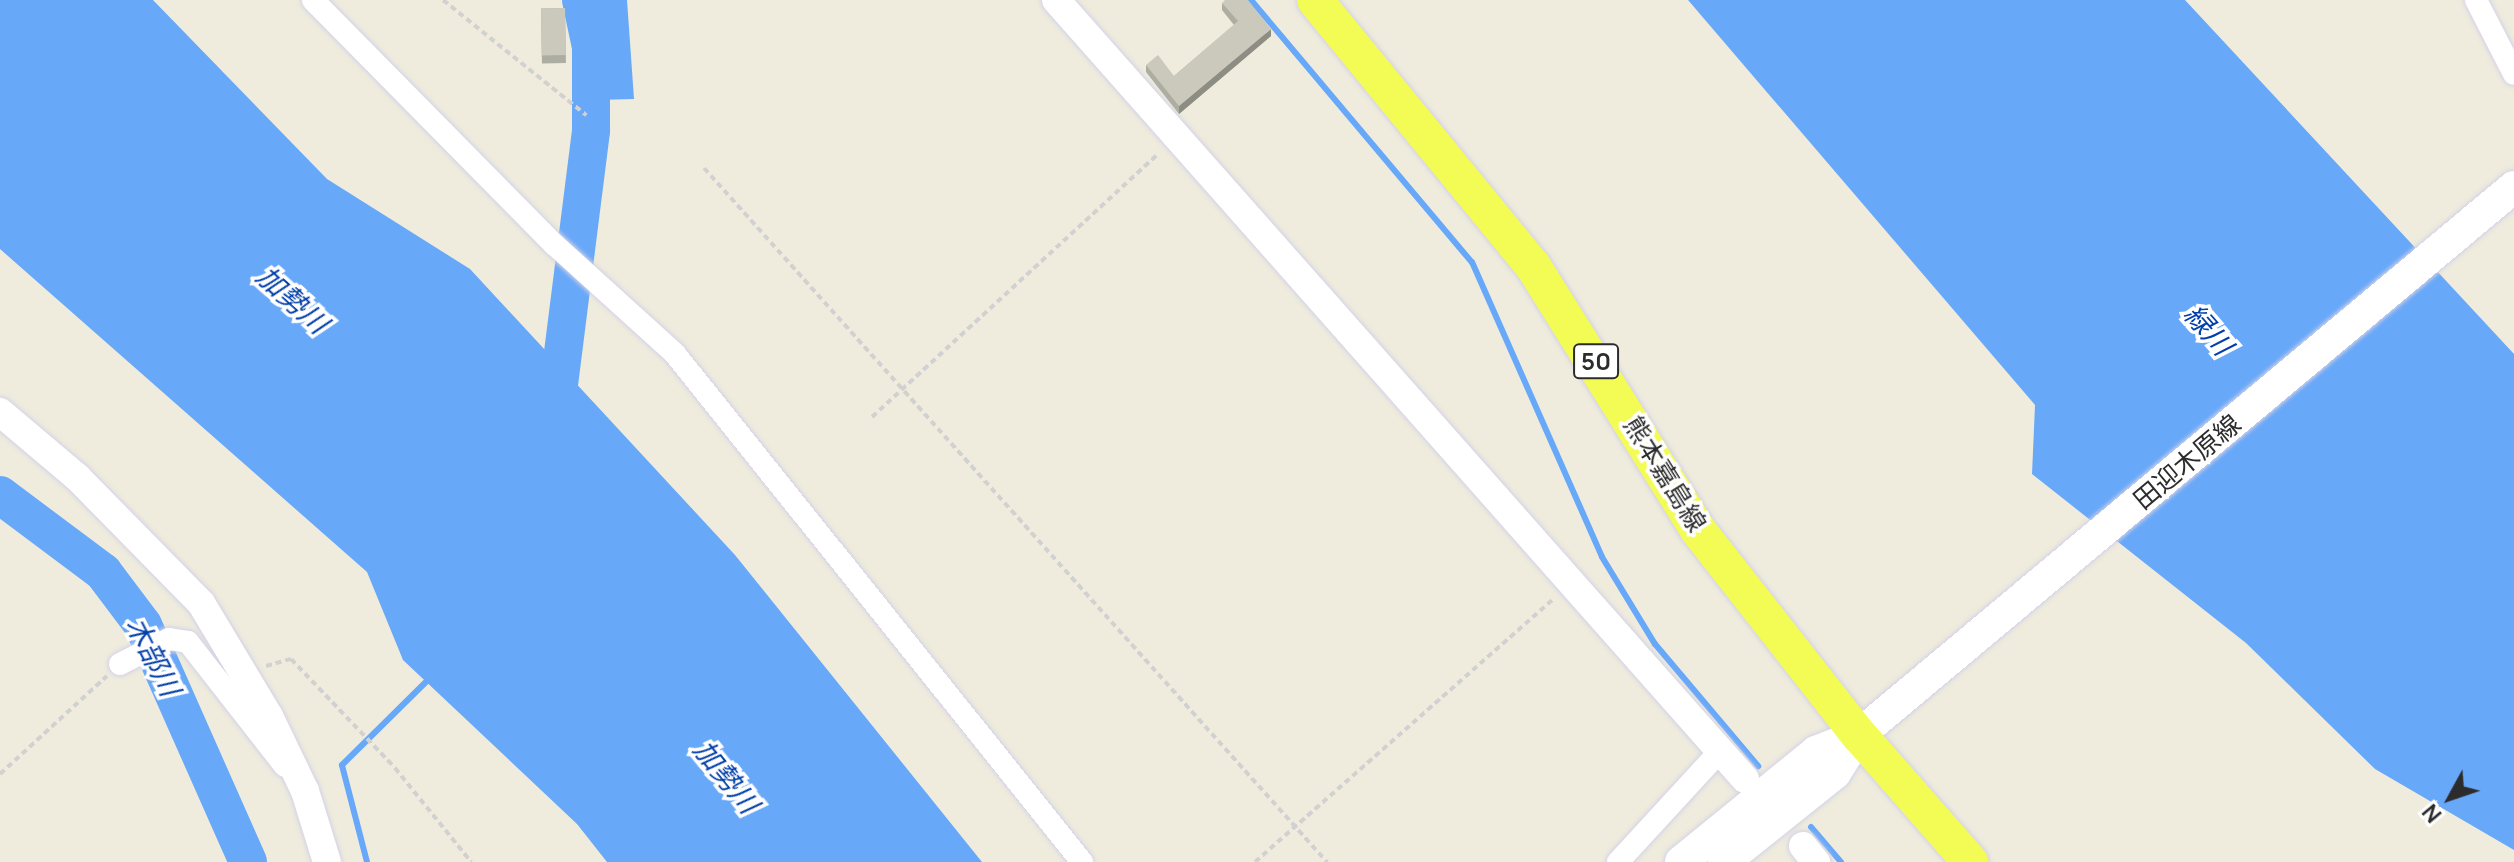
<!DOCTYPE html>
<meta charset="utf-8">
<style>
body{margin:0}
#map{position:relative;width:2514px;height:862px;overflow:hidden;background:#efecdd;font-family:Manrope,"Noto Sans JP",sans-serif}
div>[style]{position:absolute}
.water>*{inset:0;background:#68a8f9}
.stream>*{height:6px;margin:-3px;padding:0 3px;transform-origin:3px;border-radius:3px;background:#68a8f9}
.river>*{height:38px;margin:-19px;padding:0 19px;transform-origin:19px;border-radius:19px;background:#68a8f9}
.path>*{height:4px;margin-top:-2px;transform-origin:0;background:repeating-linear-gradient(90deg,#d1d1d1 0 6px,transparent 0 10px)}
.roads{filter:drop-shadow(0 0 2px #d4d2e6) drop-shadow(0 0 2px #d4d2e6)}
.minor>*{height:22px;margin:-11px;padding:0 11px;transform-origin:11px;border-radius:11px;background:#fff}
.tertiary>*{height:28px;margin:-14px;padding:0 14px;transform-origin:14px;border-radius:14px;background:#fff}
.secondary>*{height:32px;margin:-16px;padding:0 16px;transform-origin:16px;border-radius:16px;background:#fff}
.primary>*{height:36px;margin:-18px;padding:0 18px;transform-origin:18px;border-radius:18px;background:#f3fc54}
.wall>*{inset:0;background:#aeada2;transform-origin:0 0}
.shaded-wall>*{inset:0;background:#8d8d84}
.building>*{inset:0;background:#cac9bc;transform-origin:0 0}
span{translate:-50% -50%;white-space:nowrap;text-align:center;line-height:1.15;-webkit-text-stroke:7px #fff;paint-order:stroke}
.shield-label span{padding:2px 6px;background:#fff;border:2px solid;border-radius:6px;-webkit-text-stroke-width:0}
.shield-label{font-size:24px;color:#2c2c2c;font-weight:700}
.street-label{font-size:26px;color:#2c2c2c}
.water-label{font-size:28px;color:#023faa;font-style:italic}
.north{position:absolute;left:2410px;top:758px;width:80px;height:80px;-webkit-text-stroke:6px #fff;paint-order:stroke;rotate:230deg;font-size:22px;font-weight:700;line-height:32px;text-align:center;color:#2c2c2c}
.north::after{content:'';display:block;margin:auto;width:28px;height:36px;background:#2c2c2c;clip-path:polygon(50% 0,100% 100%,50% 72%,0 100%)}
</style>
<div id="map">
<div class="water">
<div style="clip-path:polygon(0 0,153px 0,327px 179px,470px 269px,735px 555px,982px 862px,607px 862px,577px 824px,403px 660px,367px 572px,0 249px)"></div>
<div style="clip-path:polygon(594px 0,627px 0,634px 99px,596px 100px)"></div>
<div style="clip-path:polygon(1688px 0,2185px 0,2514px 354px,2514px 850px,2375px 769px,2246px 643px,2032px 474px,2035px 405px)"></div>
</div>
<div class="stream">
<div style="left:1251px;top:0;width:343px;rotate:49.9deg"></div>
<div style="left:1472px;top:262px;width:322px;rotate:66.2deg"></div>
<div style="left:1602px;top:557px;width:102px;rotate:58.7deg"></div>
<div style="left:1655px;top:644px;width:160px;rotate:49.8deg"></div>
<div style="left:1811px;top:827px;width:46px;rotate:49.4deg"></div>
<div style="left:367px;top:862px;width:100px;rotate:-104.5deg"></div>
<div style="left:342px;top:765px;width:118px;rotate:-44.7deg"></div>
</div>
<div class="river">
<div style="left:555px;top:416px;width:288px;rotate:-82.8deg"></div>
<div style="left:591px;top:130px;width:83px;rotate:-90deg"></div>
<div style="left:591px;top:47px;width:48px;rotate:-102deg"></div>
<div style="left:0;top:495px;width:129px;rotate:36.8deg"></div>
<div style="left:103px;top:572px;width:66px;rotate:53deg"></div>
<div style="left:143px;top:625px;width:259px;rotate:66.1deg"></div>
</div>
<div class="path">
<div style="left:443px;top:0;width:184px;rotate:38.8deg"></div>
<div style="left:704px;top:168px;width:933px;rotate:48.09deg"></div>
<div style="left:872px;top:417px;width:390px;rotate:-42.6deg"></div>
<div style="left:266px;top:666px;width:26px;rotate:-16deg"></div>
<div style="left:291px;top:659px;width:151px;rotate:46.3deg"></div>
<div style="left:395px;top:768px;width:121px;rotate:51deg"></div>
<div style="left:0;top:774px;width:145px;rotate:-42.5deg"></div>
<div style="left:1255px;top:862px;width:397px;rotate:-41.4deg"></div>
</div>
<div class="roads">
<div class="minor">
<div style="left:313px;top:0;width:344px;rotate:45.4deg"></div>
<div style="left:555px;top:245px;width:162px;rotate:42.2deg"></div>
<div style="left:675px;top:354px;width:651px;rotate:51.3deg"></div>
<div style="left:2476px;top:0;width:83px;rotate:62.8deg"></div>
<div style="left:120px;top:664px;width:55px;rotate:-27deg"></div>
<div style="left:169px;top:639px;width:19px;rotate:9deg"></div>
<div style="left:188px;top:642px;width:157px;rotate:52deg"></div>
<div style="left:1618px;top:862px;width:151px;rotate:-47.4deg"></div>
</div>
<div class="tertiary">
<div style="left:1056px;top:0;width:1040px;rotate:48.51deg"></div>
<div style="left:0;top:412px;width:101px;rotate:40.2deg"></div>
<div style="left:77px;top:477px;width:177px;rotate:45.5deg"></div>
<div style="left:201px;top:603px;width:132px;rotate:59deg"></div>
<div style="left:269px;top:716px;width:83px;rotate:64.4deg"></div>
<div style="left:305px;top:791px;width:74px;rotate:72.8deg"></div>
<div style="left:1803px;top:846px;width:21px;rotate:51deg"></div>
</div>
<div class="secondary">
<div style="left:1681px;top:862px;width:174px;rotate:-39.2deg"></div>
<div style="left:1816px;top:752px;width:46px;rotate:-21.6deg"></div>
<div style="left:1724px;top:862px;width:142px;rotate:-38.7deg"></div>
<div style="left:1835px;top:773px;width:45px;rotate:-57.7deg"></div>
<div style="left:1859px;top:735px;width:854px;rotate:-39.92deg"></div>
</div>
<div class="primary">
<div style="left:1315px;top:0;width:344px;rotate:50.7deg"></div>
<div style="left:1533px;top:266px;width:311px;rotate:58deg"></div>
<div style="left:1698px;top:530px;width:261px;rotate:51.9deg"></div>
<div style="left:1859px;top:735px;width:169px;rotate:48.8deg"></div>
</div>
</div>
<div class="wall">
<div style="clip-path:polygon(1222px 3px,1271px 36px,1179px 114px,1146px 72px,1146px 65px,1174px 76px,1234px 25px,1222px 10px)"></div>
<div style="left:565px;top:8px;width:55px;height:24px;rotate:89deg"></div>
</div>
<div class="shaded-wall">
<div style="clip-path:polygon(1271px 29px,1271px 36px,1179px 114px,1179px 106px)"></div>
</div>
<div class="building">
<div style="clip-path:polygon(1225px 0,1248px 0,1271px 29px,1179px 106px,1146px 65px,1158px 55px,1174px 76px,1238px 21px,1222px 3px)"></div>
<div style="left:565px;top:8px;width:47px;height:24px;rotate:89deg"></div>
</div>
<div class="shield-label">
<span style="left:1596px;top:361px">50</span>
</div>
<div class="street-label">
<span style="left:2187px;top:462px;rotate:-40deg">田迎木原線</span>
<span style="left:1665px;top:474px;rotate:58deg">熊本嘉島線</span>
</div>
<div class="water-label">
<span style="left:293px;top:299px;rotate:42deg">加勢川</span>
<span style="left:2209px;top:329px;rotate:49deg">緑川</span>
<span style="left:154px;top:656px;rotate:63deg">木部川</span>
<span style="left:727px;top:776px;rotate:51deg">加勢川</span>
</div>
<div class="north">N</div>
</div>
